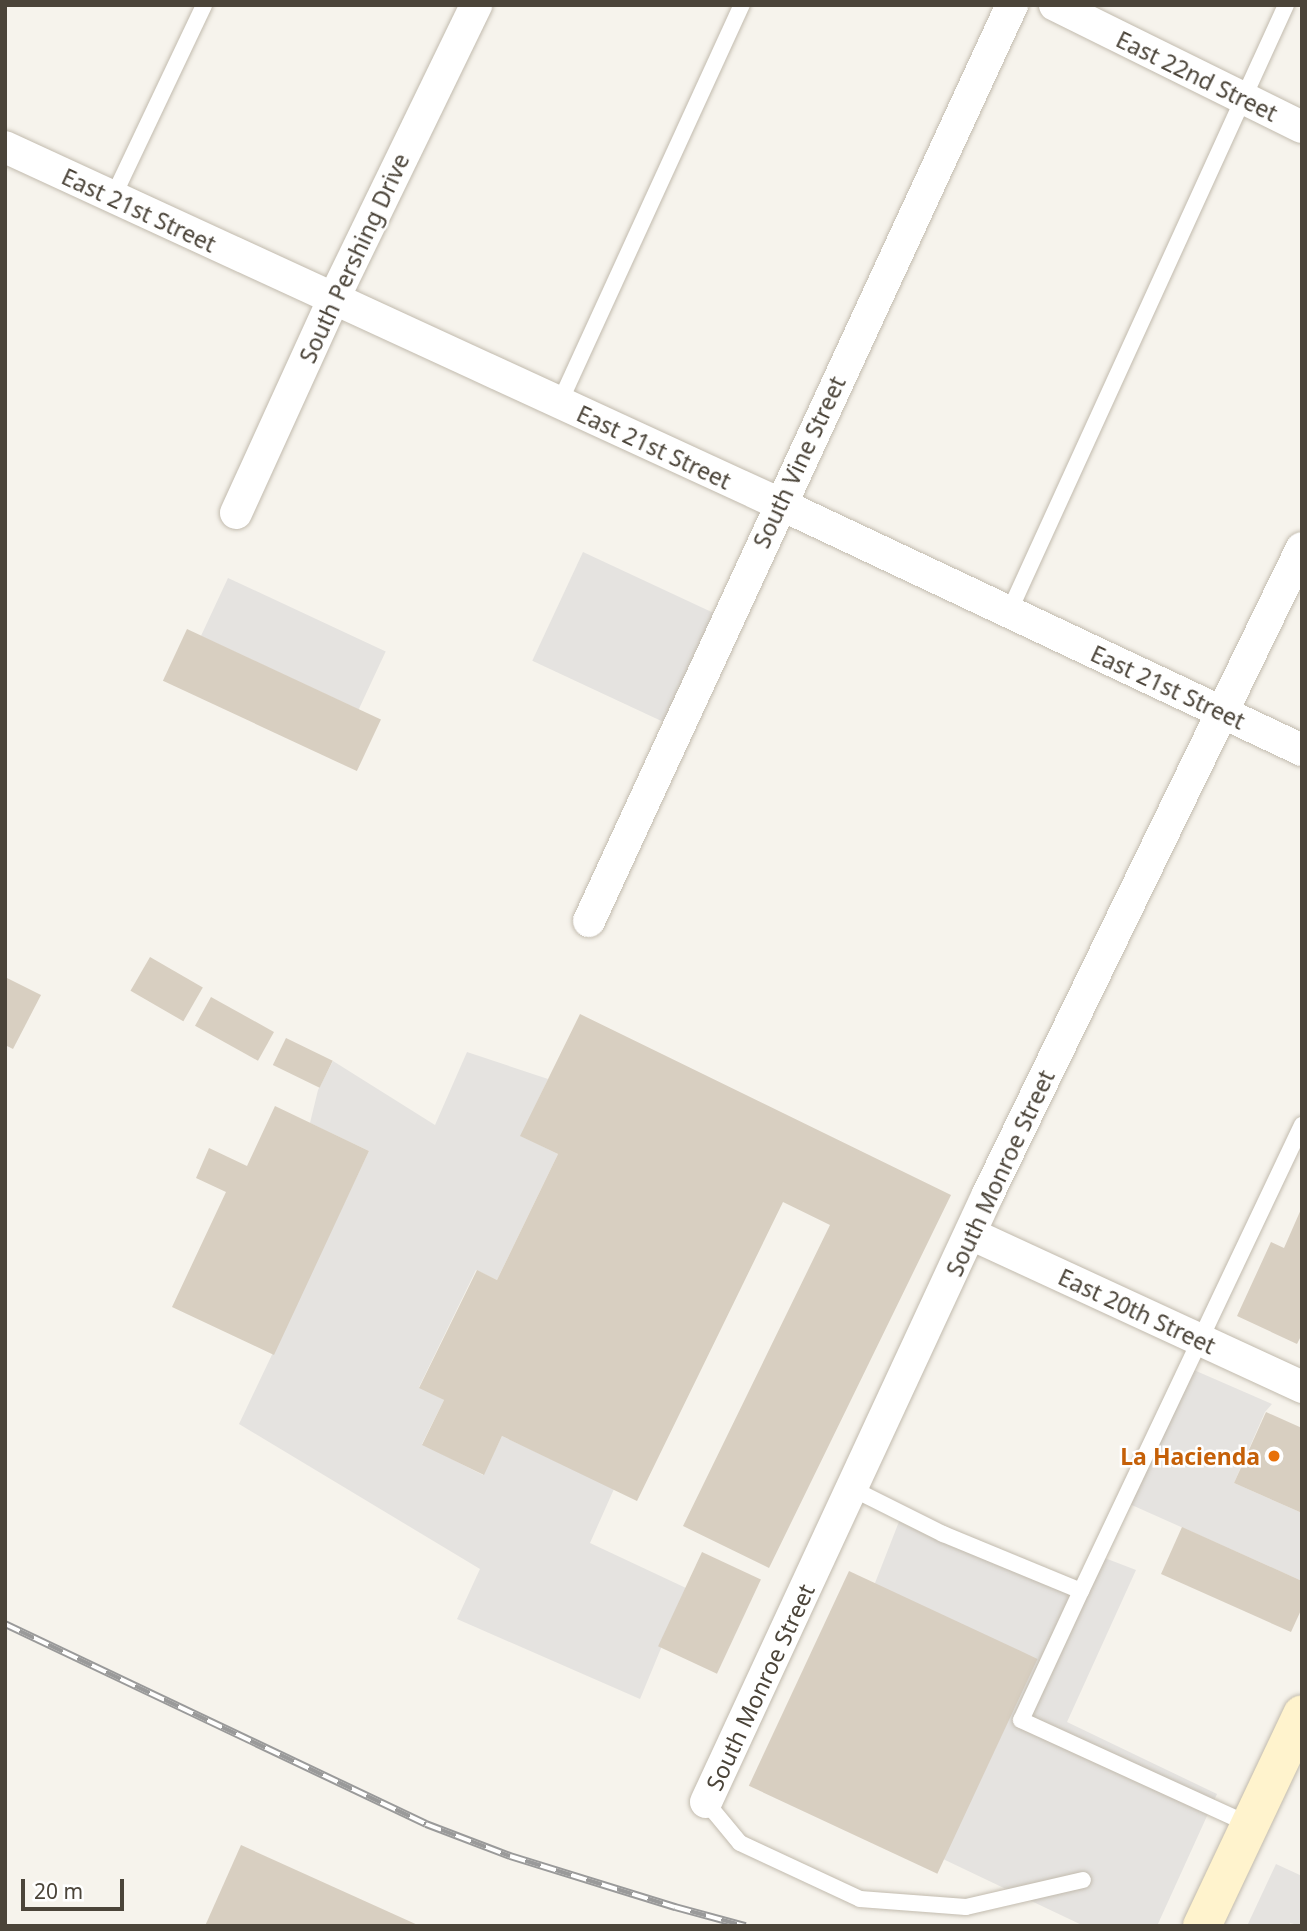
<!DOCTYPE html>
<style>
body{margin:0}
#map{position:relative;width:1307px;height:1931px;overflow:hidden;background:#f6f3ec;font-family:"Noto Sans",sans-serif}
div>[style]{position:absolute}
.parking>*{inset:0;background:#e5e3e0;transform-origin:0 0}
.building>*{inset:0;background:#d8cfc1;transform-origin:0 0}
.roads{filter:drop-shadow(0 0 2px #c2bbae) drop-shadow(0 0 2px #c2bbae)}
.lane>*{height:16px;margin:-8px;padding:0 8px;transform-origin:8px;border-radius:8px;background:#fff}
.street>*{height:32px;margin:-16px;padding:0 16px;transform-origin:16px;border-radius:16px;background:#fff}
.secondary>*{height:38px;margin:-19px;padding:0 19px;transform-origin:19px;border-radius:19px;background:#fff3cd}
.rail>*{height:8px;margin-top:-4px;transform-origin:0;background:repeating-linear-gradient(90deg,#fff 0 16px,#9a9a9a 0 32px);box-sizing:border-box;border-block:2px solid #9a9a9a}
.dots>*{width:19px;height:19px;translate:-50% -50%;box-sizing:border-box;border:4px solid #fff;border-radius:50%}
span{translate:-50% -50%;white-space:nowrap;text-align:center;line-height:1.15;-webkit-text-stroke:5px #fff;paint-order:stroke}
.street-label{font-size:23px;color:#4b4439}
.food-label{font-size:23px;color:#c56008;font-weight:700}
.right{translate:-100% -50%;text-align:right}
.frame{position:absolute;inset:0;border:7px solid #4b4439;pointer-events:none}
.scale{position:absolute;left:21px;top:1879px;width:103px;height:32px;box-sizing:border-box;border:4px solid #4b4439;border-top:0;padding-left:9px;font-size:21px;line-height:24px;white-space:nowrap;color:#4b4439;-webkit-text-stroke:5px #fff;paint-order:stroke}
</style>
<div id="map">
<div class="parking">
<div style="left:583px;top:552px;width:159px;height:120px;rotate:25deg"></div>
<div style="left:228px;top:578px;width:174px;height:64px;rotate:25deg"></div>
<div style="clip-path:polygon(467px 1052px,548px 1079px,521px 1136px,558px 1154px,497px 1280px,476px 1270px,419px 1387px,444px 1400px,422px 1444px,483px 1475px,502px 1436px,614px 1489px,590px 1543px,686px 1588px,640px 1699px,457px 1619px,480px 1569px,239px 1424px,369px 1151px,310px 1123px,318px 1090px,333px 1061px,435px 1125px)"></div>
<div style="clip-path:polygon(1187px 1367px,1272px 1404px,1265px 1412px,1234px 1483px,1302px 1513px,1302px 1581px,1125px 1502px)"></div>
<div style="clip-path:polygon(902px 1514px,1081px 1591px,1097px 1555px,1136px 1570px,1067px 1722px,1217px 1794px,1157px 1926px,1084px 1926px,943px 1859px,875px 1583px)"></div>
<div style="clip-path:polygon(1276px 1864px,1302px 1876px,1302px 1926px,1290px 1923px,1289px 1926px,1247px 1926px)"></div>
</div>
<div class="building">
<div style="left:187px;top:629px;width:214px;height:57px;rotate:25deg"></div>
<div style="left:150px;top:957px;width:61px;height:39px;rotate:30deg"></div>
<div style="clip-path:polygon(5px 977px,41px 995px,13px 1049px,5px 1045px)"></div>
<div style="left:211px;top:997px;width:72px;height:33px;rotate:29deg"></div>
<div style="clip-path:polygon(580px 1014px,951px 1195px,769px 1568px,683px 1526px,830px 1225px,783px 1202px,637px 1501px,502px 1436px,484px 1475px,422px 1445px,444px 1400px,419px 1388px,477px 1270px,497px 1280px,558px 1154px,520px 1136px)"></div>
<div style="left:286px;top:1038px;width:52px;height:30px;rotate:26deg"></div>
<div style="clip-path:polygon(275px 1106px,369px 1151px,274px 1355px,172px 1307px,226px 1192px,196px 1178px,209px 1148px,247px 1166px)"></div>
<div style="clip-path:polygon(1302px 1207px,1302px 1334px,1297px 1344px,1237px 1316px,1271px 1242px,1284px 1248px)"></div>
<div style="clip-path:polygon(1266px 1412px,1302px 1428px,1302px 1513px,1234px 1483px)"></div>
<div style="clip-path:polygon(1182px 1527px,1302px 1581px,1302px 1608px,1291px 1632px,1161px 1574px)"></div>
<div style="left:702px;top:1552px;width:65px;height:104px;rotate:25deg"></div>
<div style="left:849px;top:1571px;width:208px;height:237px;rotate:25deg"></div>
<div style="clip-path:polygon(241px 1845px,420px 1926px,205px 1926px)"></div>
</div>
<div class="roads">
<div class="lane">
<div style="left:113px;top:197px;width:212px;rotate:-64.6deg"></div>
<div style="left:559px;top:404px;width:439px;rotate:-65.4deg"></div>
<div style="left:1009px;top:612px;width:667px;rotate:-65.47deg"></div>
<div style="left:851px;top:1488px;width:103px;rotate:26.6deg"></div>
<div style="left:943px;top:1534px;width:149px;rotate:22.4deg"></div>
<div style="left:1081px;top:1591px;width:516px;rotate:-64.63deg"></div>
<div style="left:1081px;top:1591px;width:142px;rotate:114.9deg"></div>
<div style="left:1021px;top:1720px;width:252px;rotate:24.6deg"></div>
<div style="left:706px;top:1802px;width:53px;rotate:50.3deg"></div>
<div style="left:740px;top:1843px;width:132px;rotate:25deg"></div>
<div style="left:860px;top:1899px;width:106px;rotate:4.3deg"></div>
<div style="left:966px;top:1907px;width:120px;rotate:-13deg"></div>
</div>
<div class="street">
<div style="left:1055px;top:5px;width:275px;rotate:26.3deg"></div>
<div style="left:5px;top:147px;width:853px;rotate:24.73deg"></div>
<div style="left:780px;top:504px;width:577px;rotate:25.23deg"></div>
<div style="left:236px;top:513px;width:234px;rotate:-65.5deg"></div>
<div style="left:333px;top:300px;width:328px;rotate:-64.1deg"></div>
<div style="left:589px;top:921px;width:1009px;rotate:-65.21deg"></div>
<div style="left:971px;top:1234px;width:365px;rotate:24.8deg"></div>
<div style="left:706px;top:1802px;width:670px;rotate:-65.12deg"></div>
<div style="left:988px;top:1194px;width:718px;rotate:-64.08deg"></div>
</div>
<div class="secondary">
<div style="left:1202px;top:1926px;width:234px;rotate:-64.7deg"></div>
</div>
</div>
<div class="rail">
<div style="left:5px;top:1624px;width:466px;rotate:25.4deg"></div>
<div style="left:426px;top:1824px;width:90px;rotate:20.9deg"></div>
<div style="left:510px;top:1856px;width:173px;rotate:17.2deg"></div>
<div style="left:675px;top:1907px;width:73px;rotate:15.2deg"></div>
</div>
<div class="dots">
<div style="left:1274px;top:1456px;background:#e8710a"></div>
</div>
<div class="street-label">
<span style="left:1197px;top:76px;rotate:26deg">East 22nd Street</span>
<span style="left:139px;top:210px;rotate:25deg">East 21st Street</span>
<span style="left:354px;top:258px;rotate:-65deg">South Pershing Drive</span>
<span style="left:654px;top:447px;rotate:25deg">East 21st Street</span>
<span style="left:799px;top:462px;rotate:-65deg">South Vine Street</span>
<span style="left:1168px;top:687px;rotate:25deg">East 21st Street</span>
<span style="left:1000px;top:1173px;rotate:-65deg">South Monroe Street</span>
<span style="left:1137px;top:1311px;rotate:25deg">East 20th Street</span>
<span style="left:760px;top:1687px;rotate:-65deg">South Monroe Street</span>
</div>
<div class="food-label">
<span class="right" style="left:1260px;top:1456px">La Hacienda</span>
</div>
<div class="frame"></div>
<div class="scale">20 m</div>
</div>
